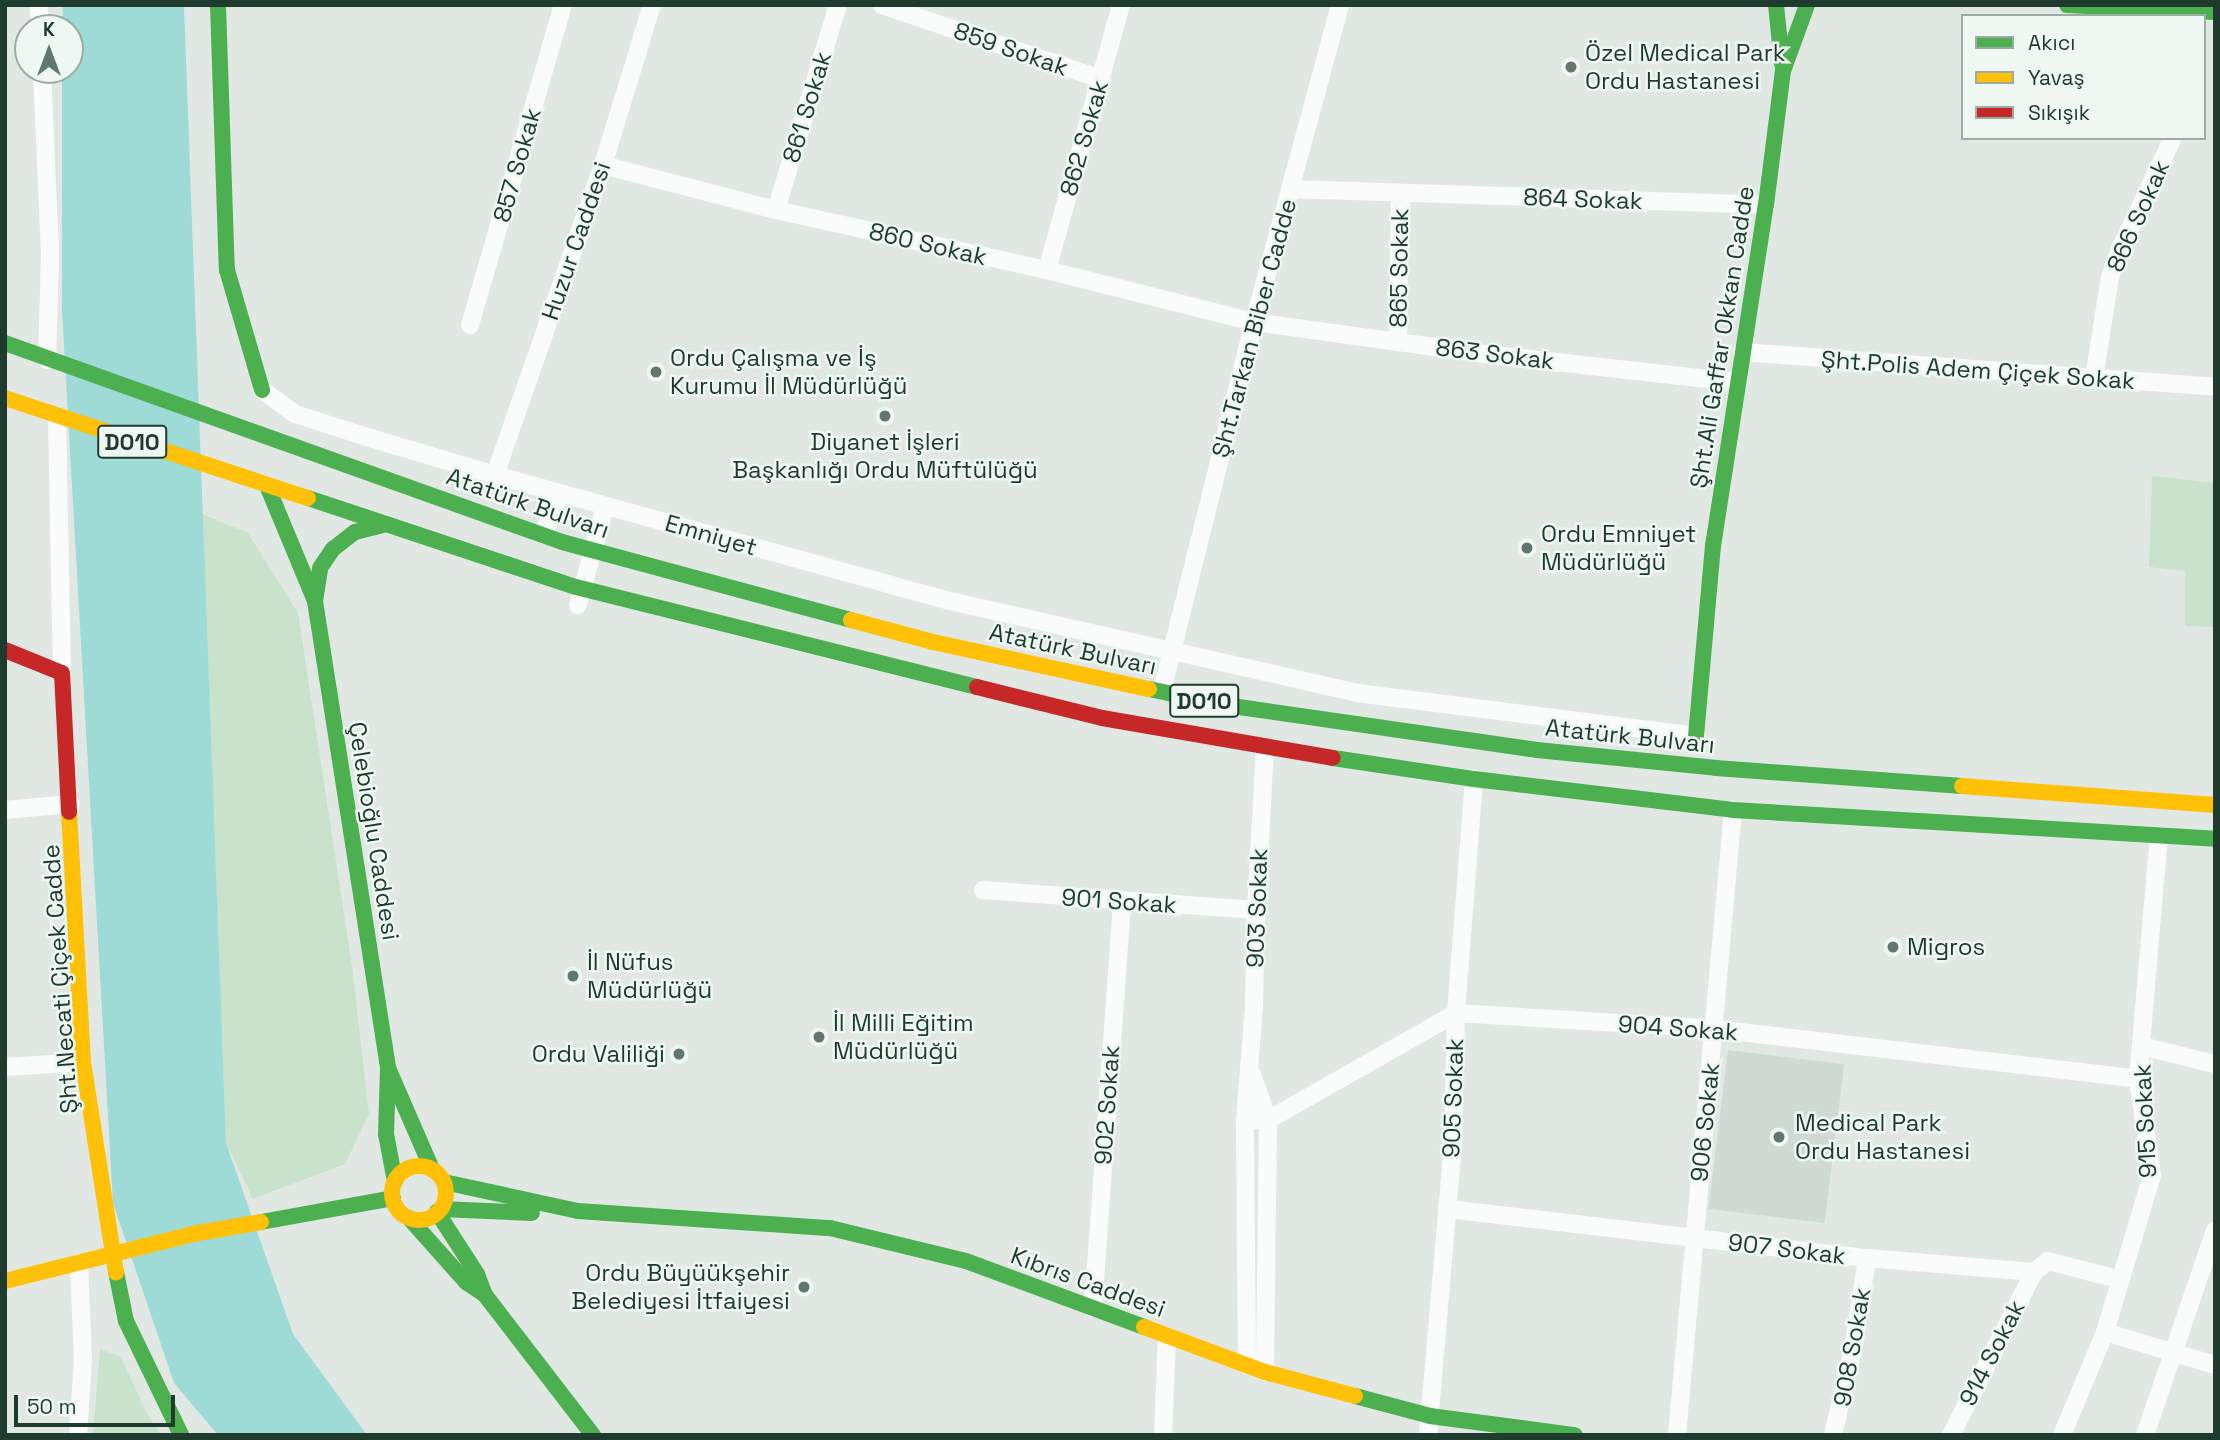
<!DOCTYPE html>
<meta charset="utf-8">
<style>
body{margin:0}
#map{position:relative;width:2220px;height:1440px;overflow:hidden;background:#e1e8e3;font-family:"Space Grotesk",sans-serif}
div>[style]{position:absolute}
.built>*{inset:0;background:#cedad2;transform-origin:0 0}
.green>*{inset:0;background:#c9e2cb}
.water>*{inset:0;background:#9edad6}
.street>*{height:18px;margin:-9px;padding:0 9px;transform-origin:9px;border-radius:9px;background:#fafcfb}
.fast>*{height:16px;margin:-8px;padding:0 8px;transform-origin:8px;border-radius:8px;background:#4caf50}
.slow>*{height:16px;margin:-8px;padding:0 8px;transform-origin:8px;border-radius:8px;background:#ffc107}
.slow>.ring{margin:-8px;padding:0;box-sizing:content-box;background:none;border:16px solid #ffc107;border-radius:50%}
.jam>*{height:16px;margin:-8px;padding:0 8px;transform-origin:8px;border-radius:8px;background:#c62828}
.dots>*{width:19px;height:19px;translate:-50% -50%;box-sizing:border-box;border:4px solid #eef7f1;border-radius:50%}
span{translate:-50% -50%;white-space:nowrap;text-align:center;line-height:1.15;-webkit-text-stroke:5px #eef7f1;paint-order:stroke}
.shield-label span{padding:2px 5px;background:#eef7f1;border:2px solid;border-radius:5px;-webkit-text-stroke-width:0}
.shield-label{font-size:23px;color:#1e3b2d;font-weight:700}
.street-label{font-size:24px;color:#1e3b2d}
.poi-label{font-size:24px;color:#1e3b2d}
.left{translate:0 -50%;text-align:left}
.right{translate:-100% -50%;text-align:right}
.frame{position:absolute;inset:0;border:7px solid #1e3b2d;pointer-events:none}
.legend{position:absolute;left:1961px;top:14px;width:245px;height:126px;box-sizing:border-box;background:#eef7f1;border:2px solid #9baca3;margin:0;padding:9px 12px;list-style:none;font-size:21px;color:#1e3b2d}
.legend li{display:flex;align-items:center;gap:14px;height:35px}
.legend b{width:35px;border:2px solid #9baca3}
.north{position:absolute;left:14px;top:14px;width:70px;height:70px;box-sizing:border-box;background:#eef7f1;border:2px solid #9baca3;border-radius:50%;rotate:0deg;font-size:19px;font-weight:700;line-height:28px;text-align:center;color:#1e3b2d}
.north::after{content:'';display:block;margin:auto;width:24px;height:32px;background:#62786d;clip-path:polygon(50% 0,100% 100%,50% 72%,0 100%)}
.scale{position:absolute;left:14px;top:1395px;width:161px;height:32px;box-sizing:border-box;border:4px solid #1e3b2d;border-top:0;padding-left:9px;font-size:21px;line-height:24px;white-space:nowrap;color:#1e3b2d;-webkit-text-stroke:5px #eef7f1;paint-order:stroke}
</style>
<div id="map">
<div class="built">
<div style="left:1728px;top:1050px;width:117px;height:160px;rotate:7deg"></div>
</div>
<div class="green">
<div style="clip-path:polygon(2152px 476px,2215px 483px,2215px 627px,2185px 626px,2185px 571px,2149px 567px)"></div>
<div style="clip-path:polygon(202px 514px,248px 533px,298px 613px,352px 966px,369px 1114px,345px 1164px,253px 1199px,226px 1143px)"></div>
<div style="clip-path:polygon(100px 1349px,121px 1357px,147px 1414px,161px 1435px,93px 1435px)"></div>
</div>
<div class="water">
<div style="clip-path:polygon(63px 5px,184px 5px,226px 1143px,293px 1334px,367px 1435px,218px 1435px,174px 1383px,113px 1203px,62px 311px,62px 70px,70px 70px,70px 28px,62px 28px)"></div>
</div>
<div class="street">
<div style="left:39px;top:5px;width:23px;rotate:88deg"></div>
<div style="left:882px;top:5px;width:231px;rotate:18.7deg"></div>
<div style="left:42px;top:70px;width:184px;rotate:87.5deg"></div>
<div style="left:50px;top:254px;width:106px;rotate:91.6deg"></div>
<div style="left:603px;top:165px;width:179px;rotate:14.6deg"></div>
<div style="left:776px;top:210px;width:278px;rotate:12.5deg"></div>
<div style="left:1047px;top:270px;width:213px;rotate:14.1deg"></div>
<div style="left:1254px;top:322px;width:224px;rotate:7.9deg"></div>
<div style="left:1476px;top:353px;width:262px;rotate:6.4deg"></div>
<div style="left:1290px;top:189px;width:476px;rotate:1.9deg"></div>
<div style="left:776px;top:210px;width:214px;rotate:-73.2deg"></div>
<div style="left:1047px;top:270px;width:275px;rotate:-74.4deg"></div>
<div style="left:470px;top:325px;width:333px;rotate:-73.8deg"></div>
<div style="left:1398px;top:342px;width:148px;rotate:-89.2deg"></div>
<div style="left:1742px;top:352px;width:474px;rotate:4.2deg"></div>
<div style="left:2094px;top:378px;width:102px;rotate:-81deg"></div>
<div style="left:2110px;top:277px;width:30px;rotate:-70deg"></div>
<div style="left:2120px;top:249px;width:123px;rotate:-64.5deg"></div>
<div style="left:262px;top:390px;width:41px;rotate:36deg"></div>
<div style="left:295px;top:414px;width:76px;rotate:17.7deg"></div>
<div style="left:367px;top:437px;width:134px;rotate:16.5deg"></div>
<div style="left:495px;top:475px;width:472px;rotate:15.5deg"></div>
<div style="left:950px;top:601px;width:417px;rotate:12.7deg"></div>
<div style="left:1357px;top:693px;width:342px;rotate:7.2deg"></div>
<div style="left:57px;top:417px;width:256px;rotate:88.9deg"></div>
<div style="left:495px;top:475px;width:328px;rotate:-70.8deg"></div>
<div style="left:603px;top:165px;width:167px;rotate:-73deg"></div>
<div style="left:543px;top:535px;width:45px;rotate:-68deg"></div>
<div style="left:578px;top:605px;width:91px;rotate:-74.7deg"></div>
<div style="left:1162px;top:691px;width:380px;rotate:-76deg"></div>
<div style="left:1254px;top:322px;width:328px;rotate:-74.8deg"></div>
<div style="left:5px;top:810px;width:66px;rotate:-5.2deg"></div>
<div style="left:983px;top:890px;width:274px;rotate:4.2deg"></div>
<div style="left:2142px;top:1046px;width:75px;rotate:13.9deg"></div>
<div style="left:5px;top:1067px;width:78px;rotate:-3.7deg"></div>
<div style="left:1252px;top:1074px;width:49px;rotate:70.8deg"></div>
<div style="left:1268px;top:1120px;width:252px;rotate:90.7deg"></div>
<div style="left:1245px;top:1120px;width:23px"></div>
<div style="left:1268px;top:1120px;width:216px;rotate:-29.6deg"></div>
<div style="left:1456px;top:1013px;width:259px;rotate:3.5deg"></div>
<div style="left:1715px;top:1029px;width:426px;rotate:6.7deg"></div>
<div style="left:1448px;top:1209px;width:422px;rotate:6.7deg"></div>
<div style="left:1867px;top:1258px;width:168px;rotate:4.8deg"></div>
<div style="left:2034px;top:1272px;width:18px;rotate:-38deg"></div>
<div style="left:2048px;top:1261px;width:75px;rotate:14.6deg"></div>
<div style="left:1093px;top:1308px;width:407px;rotate:-85.9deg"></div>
<div style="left:2105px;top:1332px;width:115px;rotate:16.7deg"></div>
<div style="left:1247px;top:1365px;width:245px;rotate:-90.5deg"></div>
<div style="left:1245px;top:1120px;width:115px;rotate:-85.5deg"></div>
<div style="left:1254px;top:1005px;width:95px;rotate:-88.8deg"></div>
<div style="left:1256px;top:910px;width:162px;rotate:-86.8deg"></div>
<div style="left:78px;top:1435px;width:75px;rotate:-86.2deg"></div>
<div style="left:83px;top:1360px;width:97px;rotate:-92.4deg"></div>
<div style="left:1163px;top:1435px;width:99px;rotate:-87.7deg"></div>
<div style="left:1428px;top:1435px;width:292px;rotate:-85.1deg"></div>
<div style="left:1453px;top:1144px;width:131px;rotate:-88.7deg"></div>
<div style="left:1456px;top:1013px;width:235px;rotate:-85.6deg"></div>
<div style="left:1677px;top:1435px;width:628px;rotate:-84.88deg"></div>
<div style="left:1833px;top:1435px;width:87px;rotate:-76.8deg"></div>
<div style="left:1853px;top:1350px;width:93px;rotate:-81.3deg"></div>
<div style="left:1951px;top:1435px;width:183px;rotate:-63deg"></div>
<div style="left:2062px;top:1435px;width:112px;rotate:-67.3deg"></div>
<div style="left:2105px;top:1332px;width:164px;rotate:-73.3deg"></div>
<div style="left:2152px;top:1175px;width:97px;rotate:-98.3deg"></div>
<div style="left:2138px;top:1079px;width:244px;rotate:-85.1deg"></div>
<div style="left:2145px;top:1435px;width:216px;rotate:-71.1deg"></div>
</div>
<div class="fast">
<div style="left:218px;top:5px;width:265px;rotate:88.1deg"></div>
<div style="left:227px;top:270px;width:125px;rotate:73.7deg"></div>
<div style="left:1776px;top:5px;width:59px;rotate:84.2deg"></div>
<div style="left:2067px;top:5px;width:148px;rotate:2.7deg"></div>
<div style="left:5px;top:343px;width:591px;rotate:19.66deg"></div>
<div style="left:562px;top:542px;width:299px;rotate:15.1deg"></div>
<div style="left:268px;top:488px;width:122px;rotate:67.4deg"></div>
<div style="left:315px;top:601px;width:473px;rotate:81.1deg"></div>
<div style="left:388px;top:1068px;width:66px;rotate:91.7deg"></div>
<div style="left:386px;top:1134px;width:48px;rotate:79.2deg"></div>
<div style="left:308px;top:498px;width:282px;rotate:18.4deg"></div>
<div style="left:576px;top:587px;width:413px;rotate:14deg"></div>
<div style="left:315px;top:601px;width:33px;rotate:-81deg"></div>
<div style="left:320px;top:568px;width:23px;rotate:-56deg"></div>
<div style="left:333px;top:549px;width:28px;rotate:-38deg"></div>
<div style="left:355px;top:532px;width:30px;rotate:-14deg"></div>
<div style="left:1149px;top:689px;width:78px;rotate:11.9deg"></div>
<div style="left:1225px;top:705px;width:315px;rotate:8.2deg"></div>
<div style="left:1537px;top:750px;width:180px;rotate:5.7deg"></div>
<div style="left:1716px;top:768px;width:247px;rotate:4.2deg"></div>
<div style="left:1696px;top:736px;width:191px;rotate:-84.9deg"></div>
<div style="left:1713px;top:546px;width:345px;rotate:-81.2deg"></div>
<div style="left:1766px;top:205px;width:135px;rotate:-82.8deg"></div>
<div style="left:1783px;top:71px;width:70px;rotate:-70deg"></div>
<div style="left:1333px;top:758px;width:143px;rotate:8.5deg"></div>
<div style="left:1474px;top:779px;width:261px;rotate:6.8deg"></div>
<div style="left:1733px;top:810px;width:483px;rotate:3.4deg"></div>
<div style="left:388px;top:1068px;width:110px;rotate:66.5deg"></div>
<div style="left:444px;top:1182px;width:137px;rotate:12.2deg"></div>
<div style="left:578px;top:1211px;width:253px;rotate:3.9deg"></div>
<div style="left:830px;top:1228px;width:140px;rotate:13.6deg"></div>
<div style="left:966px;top:1261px;width:190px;rotate:20.3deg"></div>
<div style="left:441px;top:1209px;width:91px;rotate:2.5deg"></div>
<div style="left:409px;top:1218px;width:86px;rotate:48.3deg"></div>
<div style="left:466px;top:1282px;width:23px;rotate:34deg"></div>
<div style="left:485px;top:1295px;width:22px;rotate:-111deg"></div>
<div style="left:477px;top:1274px;width:74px;rotate:-122.8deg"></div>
<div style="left:261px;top:1222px;width:134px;rotate:-10.3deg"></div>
<div style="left:116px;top:1272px;width:50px;rotate:78.5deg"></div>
<div style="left:126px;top:1321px;width:127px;rotate:64.2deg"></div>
<div style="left:485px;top:1295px;width:177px;rotate:52.4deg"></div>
<div style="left:1355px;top:1396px;width:78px;rotate:14.9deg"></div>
<div style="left:1430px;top:1416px;width:146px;rotate:7.5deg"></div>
</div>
<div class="slow">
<div style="left:5px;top:398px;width:319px;rotate:18.3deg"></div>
<div style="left:851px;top:620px;width:85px;rotate:15deg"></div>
<div style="left:933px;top:642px;width:221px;rotate:12.3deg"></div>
<div style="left:1962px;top:786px;width:254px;rotate:4.3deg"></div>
<div style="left:69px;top:812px;width:250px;rotate:86.8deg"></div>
<div style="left:83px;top:1062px;width:213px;rotate:81.1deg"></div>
<div class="ring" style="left:392px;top:1166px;width:38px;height:38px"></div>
<div style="left:5px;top:1281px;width:194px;rotate:-14deg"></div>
<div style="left:193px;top:1234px;width:69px;rotate:-10deg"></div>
<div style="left:1144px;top:1327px;width:129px;rotate:20.4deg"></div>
<div style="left:1265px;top:1372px;width:93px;rotate:14.9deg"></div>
</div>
<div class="jam">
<div style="left:5px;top:650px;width:61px;rotate:22deg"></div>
<div style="left:62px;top:673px;width:139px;rotate:87.1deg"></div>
<div style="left:977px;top:687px;width:129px;rotate:13.9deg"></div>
<div style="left:1102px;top:718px;width:234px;rotate:9.8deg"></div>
</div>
<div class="dots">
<div style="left:1571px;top:67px;background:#62786d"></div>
<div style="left:656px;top:372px;background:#62786d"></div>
<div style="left:885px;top:416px;background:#62786d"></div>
<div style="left:1527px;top:548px;background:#62786d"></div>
<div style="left:1893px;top:947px;background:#62786d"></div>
<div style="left:573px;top:976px;background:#62786d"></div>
<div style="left:819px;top:1037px;background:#62786d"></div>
<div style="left:679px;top:1054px;background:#62786d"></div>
<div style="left:1779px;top:1137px;background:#62786d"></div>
<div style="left:804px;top:1287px;background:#62786d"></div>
</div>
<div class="shield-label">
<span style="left:132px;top:442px">D010</span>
<span style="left:1204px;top:701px">D010</span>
</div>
<div class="street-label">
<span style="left:1011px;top:49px;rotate:19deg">859 Sokak</span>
<span style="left:807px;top:107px;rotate:-73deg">861 Sokak</span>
<span style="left:1084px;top:138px;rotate:-74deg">862 Sokak</span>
<span style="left:517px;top:165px;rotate:-74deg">857 Sokak</span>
<span style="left:1583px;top:199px;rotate:2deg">864 Sokak</span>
<span style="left:2138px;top:216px;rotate:-66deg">866 Sokak</span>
<span style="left:576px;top:241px;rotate:-71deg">Huzur Caddesi</span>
<span style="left:928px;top:244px;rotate:13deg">860 Sokak</span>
<span style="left:1399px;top:268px;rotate:-89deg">865 Sokak</span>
<span style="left:1254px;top:328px;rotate:-75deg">Şht.Tarkan Biber Cadde</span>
<span style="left:1722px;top:337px;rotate:-81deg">Şht.Ali Gaffar Okkan Cadde</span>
<span style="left:1495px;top:354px;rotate:7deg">863 Sokak</span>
<span style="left:1978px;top:370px;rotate:4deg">Şht.Polis Adem Çiçek Sokak</span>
<span style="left:528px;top:503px;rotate:19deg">Atatürk Bulvarı</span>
<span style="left:711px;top:535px;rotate:16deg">Emniyet</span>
<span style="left:1073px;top:649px;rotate:12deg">Atatürk Bulvarı</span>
<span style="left:1630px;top:736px;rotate:6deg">Atatürk Bulvarı</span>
<span style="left:374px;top:831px;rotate:81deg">Çelebioğlu Caddesi</span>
<span style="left:1119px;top:901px;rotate:4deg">901 Sokak</span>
<span style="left:1257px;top:908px;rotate:-88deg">903 Sokak</span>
<span style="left:60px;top:979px;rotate:-94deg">Şht.Necati Çiçek Cadde</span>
<span style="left:1678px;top:1028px;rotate:4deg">904 Sokak</span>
<span style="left:1453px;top:1098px;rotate:-88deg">905 Sokak</span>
<span style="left:1107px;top:1105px;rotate:-86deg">902 Sokak</span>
<span style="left:2145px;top:1121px;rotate:-93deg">915 Sokak</span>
<span style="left:1705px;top:1122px;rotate:-84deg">906 Sokak</span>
<span style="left:1787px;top:1249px;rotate:7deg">907 Sokak</span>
<span style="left:1088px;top:1282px;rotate:20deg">Kıbrıs Caddesi</span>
<span style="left:1852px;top:1347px;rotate:-80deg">908 Sokak</span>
<span style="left:1992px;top:1353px;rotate:-63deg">914 Sokak</span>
</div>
<div class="poi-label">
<span class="left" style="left:1585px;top:67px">Özel Medical Park<br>Ordu Hastanesi</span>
<span class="left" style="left:670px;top:372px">Ordu Çalışma ve İş<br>Kurumu İl Müdürlüğü</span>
<span style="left:885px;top:456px">Diyanet İşleri<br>Başkanlığı Ordu Müftülüğü</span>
<span class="left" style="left:1541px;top:548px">Ordu Emniyet<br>Müdürlüğü</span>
<span class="left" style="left:1907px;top:947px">Migros</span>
<span class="left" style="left:587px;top:976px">İl Nüfus<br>Müdürlüğü</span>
<span class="left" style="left:833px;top:1037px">İl Milli Eğitim<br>Müdürlüğü</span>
<span class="right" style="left:665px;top:1054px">Ordu Valiliği</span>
<span class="left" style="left:1795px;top:1137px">Medical Park<br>Ordu Hastanesi</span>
<span class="right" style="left:790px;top:1287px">Ordu Büyüükşehir<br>Belediyesi İtfaiyesi</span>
</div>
<div class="frame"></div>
<ul class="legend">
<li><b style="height:9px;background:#4caf50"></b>Akıcı</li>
<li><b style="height:9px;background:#ffc107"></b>Yavaş</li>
<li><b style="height:9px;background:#c62828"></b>Sıkışık</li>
</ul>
<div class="north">K</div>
<div class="scale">50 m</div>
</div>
